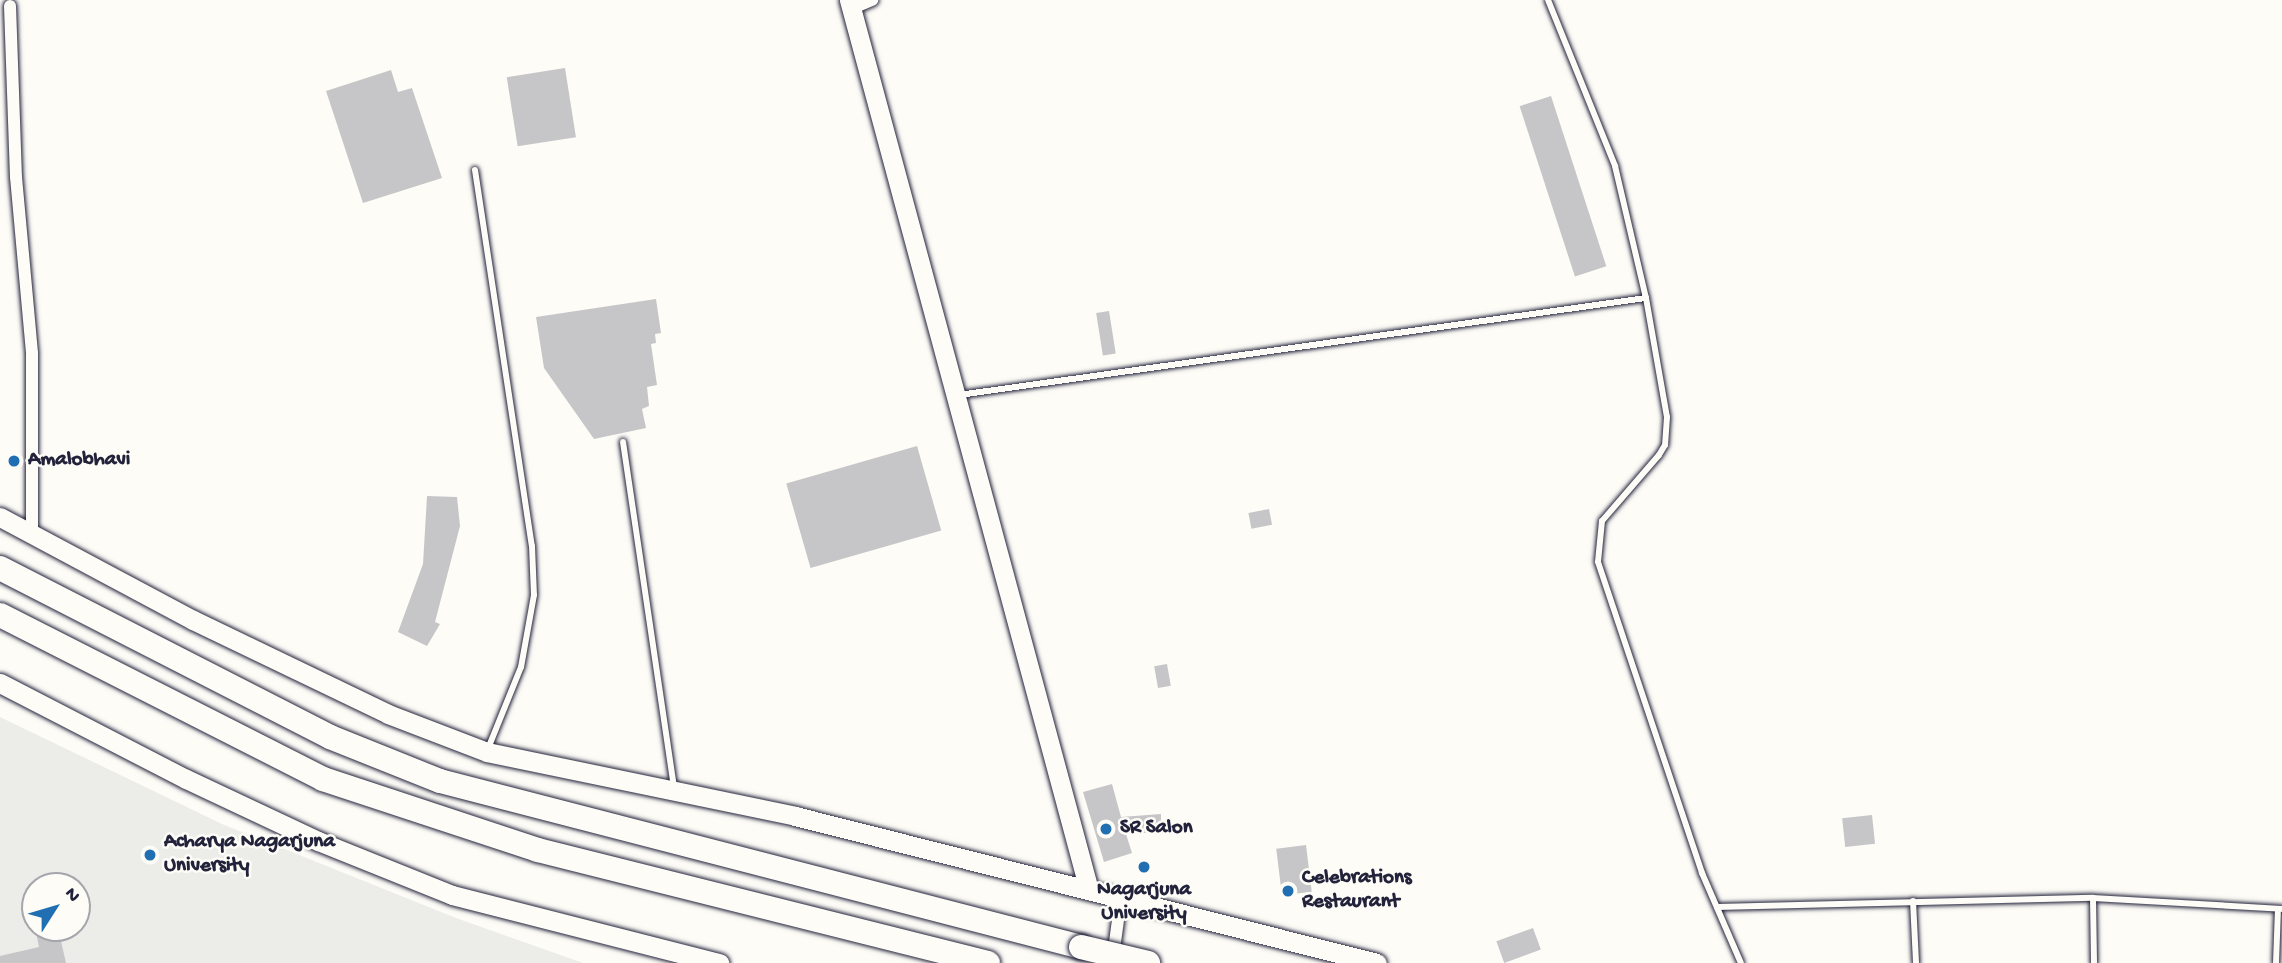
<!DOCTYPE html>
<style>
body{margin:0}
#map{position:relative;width:2282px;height:963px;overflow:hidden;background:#fdfcf7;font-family:"Gochi Hand",sans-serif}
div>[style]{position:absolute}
.built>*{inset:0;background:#ecece9}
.building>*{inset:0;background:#c6c6c8;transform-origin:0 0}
.roads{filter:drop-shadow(0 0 2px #22223b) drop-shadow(0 0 2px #22223b)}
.lane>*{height:6px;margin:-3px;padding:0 3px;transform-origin:3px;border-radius:3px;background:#fdfcf7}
.street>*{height:12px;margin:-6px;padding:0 6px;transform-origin:6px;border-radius:6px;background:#fdfcf7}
.secondary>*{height:19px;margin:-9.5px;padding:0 9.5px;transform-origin:9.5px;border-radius:9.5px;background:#fdfcf7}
.highway>*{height:24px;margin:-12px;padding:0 12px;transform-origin:12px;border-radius:12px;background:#fdfcf7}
.bridges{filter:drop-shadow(0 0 2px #22223b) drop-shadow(0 0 2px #22223b)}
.highway-bridge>*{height:24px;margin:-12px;padding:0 12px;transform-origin:12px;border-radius:12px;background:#fdfcf7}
.dots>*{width:19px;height:19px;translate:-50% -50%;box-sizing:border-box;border:4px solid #fdfcf7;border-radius:50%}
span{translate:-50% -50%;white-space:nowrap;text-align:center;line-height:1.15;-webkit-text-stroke:5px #fdfcf7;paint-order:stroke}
.poi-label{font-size:21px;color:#22223b;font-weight:700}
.left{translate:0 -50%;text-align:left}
.north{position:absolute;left:21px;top:872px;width:70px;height:70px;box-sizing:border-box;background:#fdfcf7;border:2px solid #a5a5ac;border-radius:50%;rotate:53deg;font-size:19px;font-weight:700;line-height:28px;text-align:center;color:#22223b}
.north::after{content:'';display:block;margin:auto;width:24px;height:32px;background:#1f6fb2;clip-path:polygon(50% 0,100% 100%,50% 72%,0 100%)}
</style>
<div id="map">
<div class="built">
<div style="clip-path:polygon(evenodd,0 717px,222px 824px,456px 918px,583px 963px,0 963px,0 717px,35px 886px,77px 886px,77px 928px,35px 928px,35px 886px)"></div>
</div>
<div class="building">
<div style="left:565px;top:68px;width:70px;height:59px;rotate:81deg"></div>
<div style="clip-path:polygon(391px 70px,398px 92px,412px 88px,442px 178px,363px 203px,326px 91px)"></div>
<div style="left:1551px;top:96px;width:179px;height:33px;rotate:72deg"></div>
<div style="clip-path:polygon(656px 299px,661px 333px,655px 334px,656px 343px,651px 344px,657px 385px,647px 387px,649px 406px,642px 409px,646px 428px,594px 439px,544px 368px,536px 317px)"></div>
<div style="left:1109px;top:311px;width:43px;height:13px;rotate:81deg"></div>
<div style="left:917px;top:446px;width:88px;height:136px;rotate:74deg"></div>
<div style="clip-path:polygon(427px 496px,457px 497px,460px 526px,435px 622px,440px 624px,427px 646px,398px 632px,423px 564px)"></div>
<div style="left:1269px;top:509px;width:16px;height:21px;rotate:79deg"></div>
<div style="left:1167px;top:664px;width:22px;height:13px;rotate:80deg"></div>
<div style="clip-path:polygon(1112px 784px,1121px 817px,1161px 814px,1161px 832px,1126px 834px,1132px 853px,1104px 862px,1083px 792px)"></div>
<div style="left:1872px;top:815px;width:29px;height:30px;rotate:84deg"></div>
<div style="left:1306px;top:845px;width:47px;height:30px;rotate:83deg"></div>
<div style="clip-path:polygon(58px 928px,66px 963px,0 963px,0 956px,39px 947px,36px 932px)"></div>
<div style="left:1533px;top:928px;width:23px;height:39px;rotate:70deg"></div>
</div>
<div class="roads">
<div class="lane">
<div style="left:1548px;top:0;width:179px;rotate:68deg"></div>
<div style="left:1615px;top:166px;width:136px;rotate:76.8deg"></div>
<div style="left:1646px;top:298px;width:121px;rotate:80deg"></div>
<div style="left:1667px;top:417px;width:28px;rotate:94deg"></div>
<div style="left:1665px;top:445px;width:12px;rotate:121deg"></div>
<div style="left:1659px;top:455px;width:87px;rotate:130.8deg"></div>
<div style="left:1602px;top:521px;width:41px;rotate:95.6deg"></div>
<div style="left:1598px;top:562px;width:328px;rotate:71.5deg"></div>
<div style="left:1702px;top:873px;width:98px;rotate:66.6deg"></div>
<div style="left:475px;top:170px;width:380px;rotate:81.4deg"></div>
<div style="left:532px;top:546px;width:49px;rotate:87.7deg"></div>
<div style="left:534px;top:595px;width:73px;rotate:100.2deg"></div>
<div style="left:521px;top:667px;width:91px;rotate:112deg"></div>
<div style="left:959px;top:395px;width:694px;rotate:-8.04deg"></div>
<div style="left:623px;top:442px;width:348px;rotate:81.6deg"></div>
<div style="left:2093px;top:898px;width:65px;rotate:89.1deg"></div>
<div style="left:1913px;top:901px;width:62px;rotate:87.2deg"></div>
<div style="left:1717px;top:907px;width:376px;rotate:-1.4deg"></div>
<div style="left:2093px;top:898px;width:189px;rotate:3.3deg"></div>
<div style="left:2276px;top:963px;width:54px;rotate:-87.9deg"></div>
</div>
<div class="street">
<div style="left:10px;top:6px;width:171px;rotate:88deg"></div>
<div style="left:16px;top:177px;width:177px;rotate:84.8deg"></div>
<div style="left:32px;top:353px;width:181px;rotate:90deg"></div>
<div style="left:853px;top:8px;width:21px;rotate:-23deg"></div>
<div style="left:1113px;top:957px;width:60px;rotate:-82.3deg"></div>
</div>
<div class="secondary">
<div style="left:849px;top:0;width:922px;rotate:74.91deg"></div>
<div style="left:0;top:517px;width:219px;rotate:28.1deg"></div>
<div style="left:193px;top:620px;width:216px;rotate:25.7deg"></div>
<div style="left:388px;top:714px;width:106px;rotate:21deg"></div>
<div style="left:487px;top:752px;width:315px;rotate:11.7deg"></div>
<div style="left:795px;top:816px;width:600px;rotate:14.18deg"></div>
<div style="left:0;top:683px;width:209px;rotate:27.3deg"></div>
<div style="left:186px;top:779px;width:146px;rotate:25.2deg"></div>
<div style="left:318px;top:841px;width:144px;rotate:21.9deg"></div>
<div style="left:452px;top:895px;width:276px;rotate:14.3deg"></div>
</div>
<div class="highway">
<div style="left:0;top:568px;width:371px;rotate:27.1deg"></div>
<div style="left:330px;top:737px;width:118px;rotate:21.8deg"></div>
<div style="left:440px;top:781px;width:662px;rotate:14.52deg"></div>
<div style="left:0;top:615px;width:362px;rotate:26.9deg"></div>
<div style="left:323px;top:779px;width:226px;rotate:18.3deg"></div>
<div style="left:538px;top:850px;width:464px;rotate:14.1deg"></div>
</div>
</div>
<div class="bridges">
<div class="highway-bridge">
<div style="left:1081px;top:947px;width:69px;rotate:13.4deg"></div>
</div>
</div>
<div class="dots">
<div style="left:14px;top:461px;background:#1f6fb2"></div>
<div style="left:1106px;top:829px;background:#1f6fb2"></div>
<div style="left:150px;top:855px;background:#1f6fb2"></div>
<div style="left:1144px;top:867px;background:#1f6fb2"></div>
<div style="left:1288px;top:891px;background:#1f6fb2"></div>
</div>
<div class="poi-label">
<span class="left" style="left:28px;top:461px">Amalobhavi</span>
<span class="left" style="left:1120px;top:829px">SR Salon</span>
<span class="left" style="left:164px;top:855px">Acharya Nagarjuna<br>University</span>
<span class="left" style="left:1302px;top:891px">Celebrations<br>Restaurant</span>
<span style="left:1144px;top:903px">Nagarjuna<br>University</span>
</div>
<div class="north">N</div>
</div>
